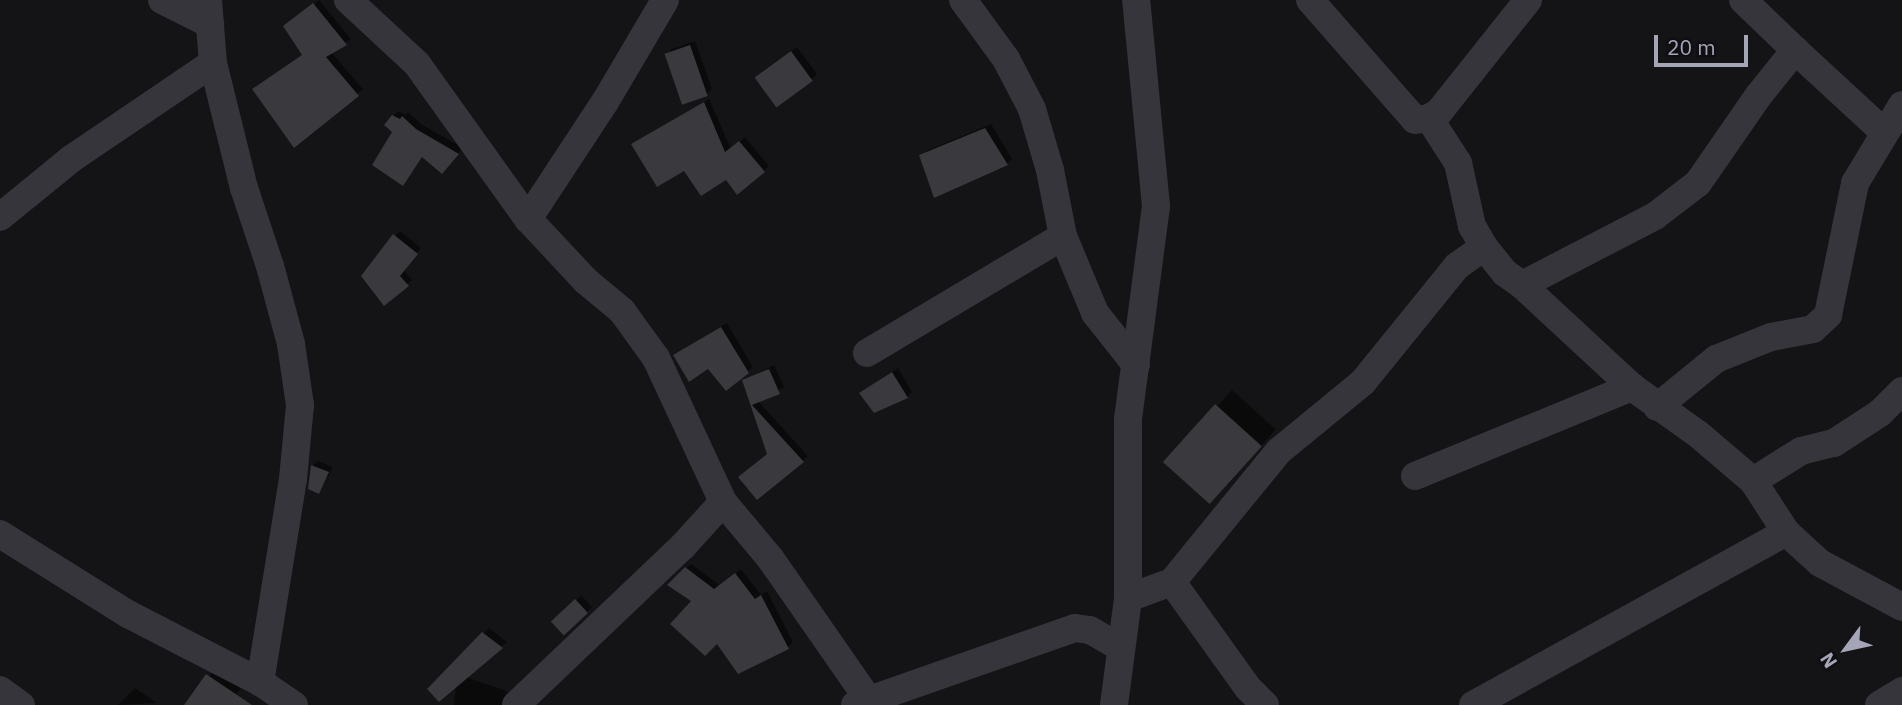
<!DOCTYPE html>
<style>
body{margin:0}
#map{position:relative;width:1902px;height:705px;overflow:hidden;background:#141416;font-family:"IBM Plex Sans",sans-serif}
div>[style]{position:absolute}
.shadow>*{inset:0;background:#0007;transform-origin:0 0}
.building>*{inset:0;background:#39393e;transform-origin:0 0}
.minor>*{height:28px;margin:-14px;padding:0 14px;transform-origin:14px;border-radius:14px;background:#35353b}
span{translate:-50% -50%;white-space:nowrap;text-align:center;line-height:1.15;-webkit-text-stroke:5px #0f0f11;paint-order:stroke}
.north{position:absolute;left:1811px;top:614px;width:70px;height:70px;-webkit-text-stroke:5px #0f0f11;paint-order:stroke;rotate:237deg;font-size:19px;font-weight:700;line-height:28px;text-align:center;color:#a4a6b8}
.north::after{content:'';display:block;margin:auto;width:24px;height:32px;background:#a4a6b8;clip-path:polygon(50% 0,100% 100%,50% 72%,0 100%)}
.scale{position:absolute;left:1654px;top:35px;width:94px;height:32px;box-sizing:border-box;border:4px solid #a4a6b8;border-top:0;padding-left:9px;font-size:21px;line-height:24px;white-space:nowrap;color:#a4a6b8;-webkit-text-stroke:5px #0f0f11;paint-order:stroke}
</style>
<div id="map">
<div class="shadow">
<div style="clip-path:polygon(319px 0,351px 39px,331px 52px,363px 89px,295px 145px,304px 54px,291px 21px)"></div>
<div style="clip-path:polygon(695px 41px,712px 89px,707px 94px,667px 54px,672px 49px)"></div>
<div style="clip-path:polygon(797px 47px,817px 74px,812px 79px,761px 72px)"></div>
<div style="clip-path:polygon(709px 99px,731px 149px,745px 137px,769px 166px,737px 192px,727px 177px,685px 168px,633px 145px)"></div>
<div style="clip-path:polygon(398px 111px,406px 115px,408px 112px,421px 124px,463px 148px,447px 167px,423px 156px,403px 184px,393px 116px)"></div>
<div style="clip-path:polygon(991px 124px,1012px 159px,1007px 164px,921px 156px,926px 151px)"></div>
<div style="clip-path:polygon(400px 231px,421px 248px,404px 270px,412px 280px,384px 303px,395px 236px)"></div>
<div style="clip-path:polygon(727px 323px,753px 367px,747px 372px,708px 366px,675px 356px)"></div>
<div style="clip-path:polygon(774px 365px,784px 387px,758px 401px,808px 456px,757px 498px,769px 453px,744px 381px)"></div>
<div style="clip-path:polygon(898px 368px,912px 392px,907px 397px,866px 389px)"></div>
<div style="left:1232px;top:390px;width:59px;height:98px;rotate:42deg"></div>
<div style="clip-path:polygon(318px 461px,333px 467px,319px 492px,310px 488px,313px 465px)"></div>
<div style="clip-path:polygon(691px 564px,720px 585px,741px 569px,761px 595px,767px 591px,793px 642px,788px 647px,694px 601px,669px 584px)"></div>
<div style="clip-path:polygon(581px 595px,592px 607px,566px 632px,556px 623px)"></div>
<div style="clip-path:polygon(489px 628px,507px 642px,465px 677px,507px 691px,505px 705px,454px 705px,456px 685px,429px 689px)"></div>
<div style="clip-path:polygon(218px 665px,245px 683px,228px 705px,187px 705px)"></div>
<div style="clip-path:polygon(135px 688px,157px 703px,118px 705px)"></div>
</div>
<div class="building">
<div style="clip-path:polygon(313px 3px,347px 45px,326px 57px,359px 96px,294px 148px,252px 89px,302px 55px,283px 26px)"></div>
<div style="left:690px;top:45px;width:54px;height:27px;rotate:71deg"></div>
<div style="left:791px;top:51px;width:37px;height:45px;rotate:54deg"></div>
<div style="clip-path:polygon(704px 102px,725px 152px,739px 141px,765px 172px,737px 195px,726px 180px,701px 196px,684px 171px,657px 187px,631px 144px)"></div>
<div style="clip-path:polygon(392px 115px,400px 119px,402px 116px,416px 129px,459px 154px,442px 174px,422px 157px,403px 186px,372px 165px,392px 132px,384px 125px)"></div>
<div style="clip-path:polygon(985px 128px,1008px 165px,934px 198px,919px 155px)"></div>
<div style="clip-path:polygon(393px 234px,418px 254px,400px 276px,409px 286px,384px 306px,361px 276px)"></div>
<div style="clip-path:polygon(721px 327px,749px 373px,726px 391px,708px 369px,689px 382px,673px 355px)"></div>
<div style="clip-path:polygon(769px 369px,780px 394px,752px 405px,804px 462px,757px 500px,738px 477px,767px 454px,742px 380px)"></div>
<div style="clip-path:polygon(892px 372px,908px 398px,874px 413px,859px 393px)"></div>
<div style="left:1215px;top:404px;width:63px;height:78px;rotate:42deg"></div>
<div style="clip-path:polygon(311px 465px,329px 472px,319px 494px,308px 489px)"></div>
<div style="clip-path:polygon(685px 567px,714px 589px,735px 573px,755px 599px,761px 595px,789px 649px,738px 674px,717px 644px,705px 656px,670px 624px,691px 601px,667px 585px)"></div>
<div style="left:575px;top:599px;width:19px;height:33px;rotate:47deg"></div>
<div style="clip-path:polygon(482px 632px,503px 648px,439px 702px,427px 689px)"></div>
<div style="clip-path:polygon(206px 674px,252px 705px,184px 705px)"></div>
</div>
<div class="minor">
<div style="left:162px;top:0;width:54px;rotate:26.6deg"></div>
<div style="left:208px;top:0;width:63px;rotate:85.5deg"></div>
<div style="left:213px;top:63px;width:129px;rotate:76.1deg"></div>
<div style="left:244px;top:188px;width:82px;rotate:71.6deg"></div>
<div style="left:270px;top:266px;width:81px;rotate:74.9deg"></div>
<div style="left:291px;top:344px;width:62px;rotate:81.6deg"></div>
<div style="left:300px;top:405px;width:74px;rotate:95.4deg"></div>
<div style="left:293px;top:479px;width:206px;rotate:99.2deg"></div>
<div style="left:348px;top:0;width:94px;rotate:42.8deg"></div>
<div style="left:417px;top:64px;width:191px;rotate:54.4deg"></div>
<div style="left:528px;top:219px;width:85px;rotate:46.9deg"></div>
<div style="left:586px;top:281px;width:47px;rotate:39.8deg"></div>
<div style="left:622px;top:311px;width:58px;rotate:54.1deg"></div>
<div style="left:656px;top:358px;width:159px;rotate:65deg"></div>
<div style="left:723px;top:502px;width:73px;rotate:50deg"></div>
<div style="left:770px;top:558px;width:179px;rotate:55.2deg"></div>
<div style="left:963px;top:0;width:73px;rotate:53.9deg"></div>
<div style="left:1006px;top:59px;width:56px;rotate:62.5deg"></div>
<div style="left:1032px;top:109px;width:64px;rotate:73.6deg"></div>
<div style="left:1050px;top:170px;width:67px;rotate:78.9deg"></div>
<div style="left:1063px;top:236px;width:83px;rotate:67.4deg"></div>
<div style="left:1095px;top:313px;width:66px;rotate:51.7deg"></div>
<div style="left:1310px;top:0;width:159px;rotate:48.8deg"></div>
<div style="left:1415px;top:120px;width:14px;rotate:-8deg"></div>
<div style="left:1429px;top:118px;width:12px;rotate:-31deg"></div>
<div style="left:1439px;top:112px;width:143px;rotate:-51.5deg"></div>
<div style="left:1795px;top:50px;width:122px;rotate:42.7deg"></div>
<div style="left:1429px;top:118px;width:54px;rotate:57.2deg"></div>
<div style="left:1458px;top:163px;width:65px;rotate:77.5deg"></div>
<div style="left:1472px;top:226px;width:24px;rotate:60deg"></div>
<div style="left:0;top:217px;width:92px;rotate:-39.2deg"></div>
<div style="left:71px;top:159px;width:171px;rotate:-34.1deg"></div>
<div style="left:528px;top:219px;width:140px;rotate:-56.7deg"></div>
<div style="left:605px;top:102px;width:118px;rotate:-59.5deg"></div>
<div style="left:1522px;top:285px;width:150px;rotate:42.8deg"></div>
<div style="left:1632px;top:387px;width:81px;rotate:35.5deg"></div>
<div style="left:1698px;top:434px;width:72px;rotate:40.5deg"></div>
<div style="left:1753px;top:481px;width:61px;rotate:57.1deg"></div>
<div style="left:1786px;top:532px;width:46px;rotate:42.4deg"></div>
<div style="left:1820px;top:563px;width:93px;rotate:28.2deg"></div>
<div style="left:867px;top:353px;width:228px;rotate:-30.8deg"></div>
<div style="left:1657px;top:407px;width:76px;rotate:-39.1deg"></div>
<div style="left:1716px;top:359px;width:59px;rotate:-21.8deg"></div>
<div style="left:1771px;top:337px;width:43px;rotate:-10.8deg"></div>
<div style="left:1813px;top:329px;width:21px;rotate:-43deg"></div>
<div style="left:1828px;top:315px;width:135px;rotate:-78.4deg"></div>
<div style="left:1855px;top:183px;width:91px;rotate:-58.9deg"></div>
<div style="left:1415px;top:476px;width:235px;rotate:-22.3deg"></div>
<div style="left:1753px;top:481px;width:57px;rotate:-32deg"></div>
<div style="left:1801px;top:451px;width:34px;rotate:-14deg"></div>
<div style="left:1834px;top:443px;width:55px;rotate:-33.1deg"></div>
<div style="left:1880px;top:413px;width:31px;rotate:-45deg"></div>
<div style="left:0;top:534px;width:151px;rotate:32deg"></div>
<div style="left:128px;top:614px;width:148px;rotate:27.3deg"></div>
<div style="left:260px;top:682px;width:41px;rotate:34.1deg"></div>
<div style="left:1172px;top:582px;width:130px;rotate:54.4deg"></div>
<div style="left:1248px;top:688px;width:24px;rotate:45deg"></div>
<div style="left:1128px;top:598px;width:47px;rotate:-20deg"></div>
<div style="left:1172px;top:582px;width:169px;rotate:-50.8deg"></div>
<div style="left:1279px;top:451px;width:109px;rotate:-39.4deg"></div>
<div style="left:1363px;top:382px;width:149px;rotate:-51deg"></div>
<div style="left:1457px;top:266px;width:33px;rotate:-35deg"></div>
<div style="left:1484px;top:247px;width:33px;rotate:51deg"></div>
<div style="left:1505px;top:273px;width:21px;rotate:35deg"></div>
<div style="left:1522px;top:285px;width:150px;rotate:-27.4deg"></div>
<div style="left:1655px;top:216px;width:54px;rotate:-37.5deg"></div>
<div style="left:1698px;top:183px;width:107px;rotate:-55.3deg"></div>
<div style="left:1759px;top:95px;width:58px;rotate:-51.3deg"></div>
<div style="left:1795px;top:50px;width:72px;rotate:-136.1deg"></div>
<div style="left:0;top:690px;width:26px;rotate:36deg"></div>
<div style="left:516px;top:705px;width:231px;rotate:-43.6deg"></div>
<div style="left:683px;top:546px;width:59px;rotate:-47.7deg"></div>
<div style="left:855px;top:705px;width:233px;rotate:-19.3deg"></div>
<div style="left:1075px;top:628px;width:15px;rotate:8deg"></div>
<div style="left:1090px;top:630px;width:36px;rotate:30deg"></div>
<div style="left:1114px;top:705px;width:108px;rotate:-82.5deg"></div>
<div style="left:1128px;top:598px;width:179px;rotate:-90deg"></div>
<div style="left:1128px;top:419px;width:215px;rotate:-82.5deg"></div>
<div style="left:1156px;top:206px;width:207px;rotate:-95.5deg"></div>
<div style="left:1473px;top:705px;width:358px;rotate:-28.9deg"></div>
<div style="left:1879px;top:705px;width:27px;rotate:-31deg"></div>
</div>
<div class="north">N</div>
<div class="scale">20 m</div>
</div>
